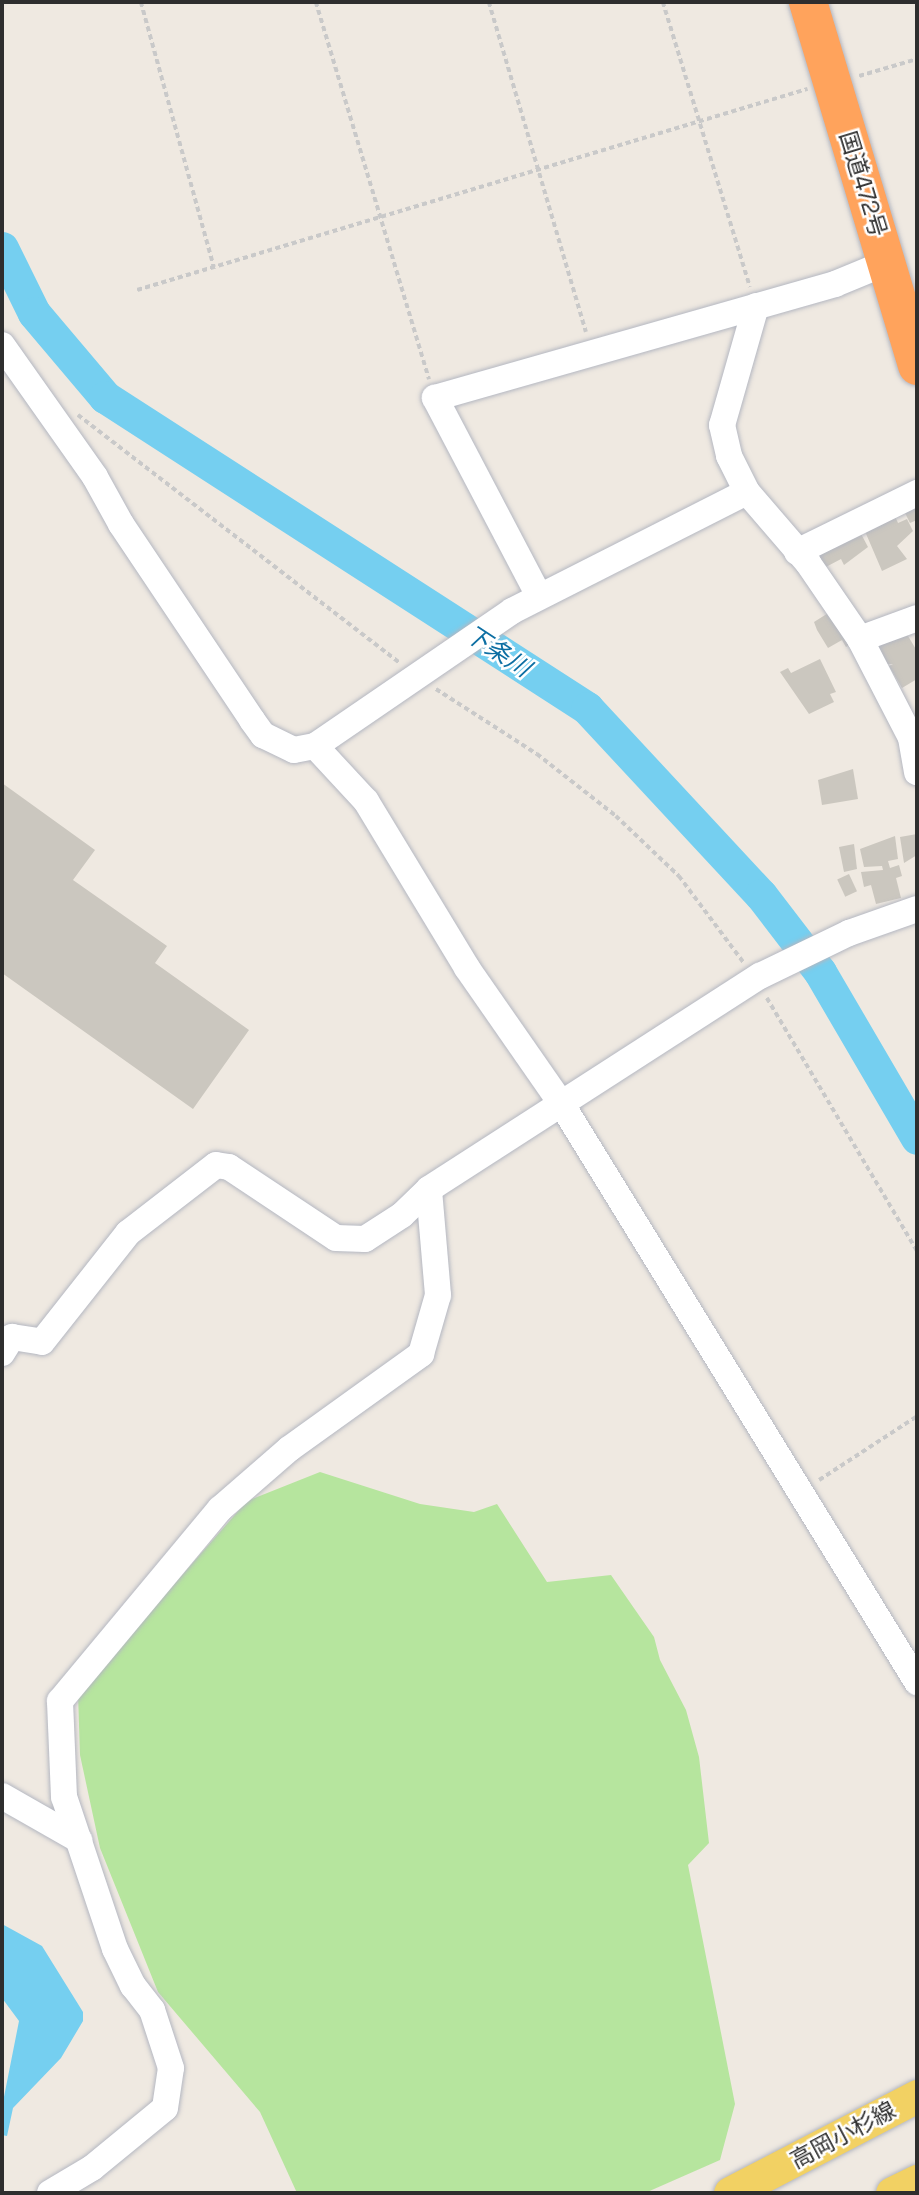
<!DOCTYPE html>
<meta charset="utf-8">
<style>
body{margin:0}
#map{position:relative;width:919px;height:2195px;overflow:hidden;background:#efe9e1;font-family:"Space Grotesk","Noto Sans JP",sans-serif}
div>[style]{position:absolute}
.green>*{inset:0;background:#b6e59e}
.water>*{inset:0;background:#75cff0}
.river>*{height:33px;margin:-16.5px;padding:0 16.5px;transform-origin:16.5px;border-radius:16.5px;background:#75cff0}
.building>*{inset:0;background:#cbc7bf;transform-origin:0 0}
.path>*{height:3.5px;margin-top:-1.75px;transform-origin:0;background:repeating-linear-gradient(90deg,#c9c9c9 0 5px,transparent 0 8.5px)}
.roads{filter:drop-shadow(0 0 2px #b4b7c1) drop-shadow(0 0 2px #b4b7c1)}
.minor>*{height:26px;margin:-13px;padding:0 13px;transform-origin:13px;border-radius:13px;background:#fff}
.major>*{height:33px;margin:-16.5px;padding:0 16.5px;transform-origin:16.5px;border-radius:16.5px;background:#f2d163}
.highway>*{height:38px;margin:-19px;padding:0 19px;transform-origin:19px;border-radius:19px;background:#ffa35c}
span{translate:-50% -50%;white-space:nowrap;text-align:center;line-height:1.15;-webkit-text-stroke:5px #fff;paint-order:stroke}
.street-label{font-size:23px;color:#2e2e2e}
.water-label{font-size:24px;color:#0d6fa3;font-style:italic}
.frame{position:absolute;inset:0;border:4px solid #2e2e2e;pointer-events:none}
</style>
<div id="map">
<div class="green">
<div style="clip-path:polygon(320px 1472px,420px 1504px,474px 1512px,497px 1504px,547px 1582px,611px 1575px,654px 1637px,660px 1660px,686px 1710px,699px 1757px,709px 1843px,688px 1865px,735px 2104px,720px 2160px,645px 2193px,297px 2193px,260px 2112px,158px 1992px,100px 1848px,80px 1755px,78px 1694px,247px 1501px)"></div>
</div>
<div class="water">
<div style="clip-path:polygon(2px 1924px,42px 1946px,83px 2012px,83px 2021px,61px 2058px,13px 2108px,7px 2136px,2px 2135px,2px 2107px,19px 2021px,2px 1998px)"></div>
</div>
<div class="river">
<div style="left:2px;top:248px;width:72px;rotate:63.8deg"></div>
<div style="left:34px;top:313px;width:110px;rotate:49.8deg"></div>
<div style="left:105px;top:397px;width:574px;rotate:32.83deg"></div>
<div style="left:587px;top:708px;width:255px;rotate:47.1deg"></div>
<div style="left:761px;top:895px;width:97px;rotate:52.5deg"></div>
<div style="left:820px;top:972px;width:192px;rotate:59.7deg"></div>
</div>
<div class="building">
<div style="clip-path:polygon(917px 502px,917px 520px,910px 523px,903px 509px)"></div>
<div style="clip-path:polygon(894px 514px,898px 523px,907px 519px,913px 531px,897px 546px,907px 559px,882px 571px,864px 529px)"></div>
<div style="clip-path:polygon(859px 530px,868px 547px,844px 565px,841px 559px,824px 568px,815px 552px)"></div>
<div style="clip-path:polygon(833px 610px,853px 643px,846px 647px,842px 640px,828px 648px,817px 630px,814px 622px)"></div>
<div style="clip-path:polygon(905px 631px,917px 651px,917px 679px,902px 688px,889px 666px,893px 664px,885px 664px,874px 645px)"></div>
<div style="clip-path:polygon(820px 659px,836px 692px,830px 694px,834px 702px,809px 714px,780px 672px,788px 668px,791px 673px)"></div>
<div style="clip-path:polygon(853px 769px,858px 799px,822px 805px,818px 780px)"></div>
<div style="clip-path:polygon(2px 783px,95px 850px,73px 880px,167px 946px,155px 963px,249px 1030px,193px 1109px,2px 973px)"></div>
<div style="clip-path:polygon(917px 834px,917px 855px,904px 863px,900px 837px)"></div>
<div style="clip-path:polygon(895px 836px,898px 859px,888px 861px,890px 868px,899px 865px,902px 876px,896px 878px,901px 898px,876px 904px,871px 885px,864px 887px,861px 872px,883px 870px,882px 866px,864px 867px,860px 849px)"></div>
<div style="clip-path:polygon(854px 844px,857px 869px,844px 872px,839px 847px)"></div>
<div style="left:849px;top:874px;width:19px;height:13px;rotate:65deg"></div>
</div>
<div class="path">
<div style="left:141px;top:2px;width:275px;rotate:74.6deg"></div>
<div style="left:316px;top:2px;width:394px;rotate:73.3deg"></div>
<div style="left:489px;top:2px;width:344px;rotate:73.6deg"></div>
<div style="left:663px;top:2px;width:298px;rotate:73deg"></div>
<div style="left:859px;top:76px;width:60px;rotate:-16.3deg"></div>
<div style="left:137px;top:290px;width:700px;rotate:-16.7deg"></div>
<div style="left:78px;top:415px;width:405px;rotate:37.6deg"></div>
<div style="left:436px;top:689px;width:120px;rotate:32.8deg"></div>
<div style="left:537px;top:754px;width:100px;rotate:38.1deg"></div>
<div style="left:616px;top:816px;width:87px;rotate:43.6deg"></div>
<div style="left:679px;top:876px;width:109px;rotate:53.2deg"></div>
<div style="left:767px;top:998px;width:294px;rotate:59.3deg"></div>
<div style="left:819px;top:1480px;width:117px;rotate:-33.1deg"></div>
</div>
<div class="roads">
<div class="minor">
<div style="left:756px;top:306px;width:124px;rotate:105.9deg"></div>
<div style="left:722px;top:425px;width:32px;rotate:77deg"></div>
<div style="left:729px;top:456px;width:40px;rotate:63.4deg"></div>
<div style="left:747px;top:492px;width:94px;rotate:49.3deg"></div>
<div style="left:808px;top:563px;width:92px;rotate:55.6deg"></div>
<div style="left:860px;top:639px;width:111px;rotate:62.7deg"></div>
<div style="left:911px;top:738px;width:35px;rotate:80deg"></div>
<div style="left:2px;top:345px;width:161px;rotate:54.8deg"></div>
<div style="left:95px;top:477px;width:54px;rotate:61deg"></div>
<div style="left:121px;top:524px;width:236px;rotate:56.2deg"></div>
<div style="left:252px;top:720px;width:19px;rotate:54deg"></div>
<div style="left:263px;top:735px;width:34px;rotate:26deg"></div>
<div style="left:294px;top:750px;width:21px;rotate:-11deg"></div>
<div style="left:315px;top:746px;width:239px;rotate:-34.4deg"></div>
<div style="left:512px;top:611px;width:263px;rotate:-26.9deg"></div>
<div style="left:797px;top:552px;width:134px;rotate:-26.2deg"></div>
<div style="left:539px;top:596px;width:224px;rotate:-117.7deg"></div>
<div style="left:435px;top:398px;width:416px;rotate:-15.9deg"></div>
<div style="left:835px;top:284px;width:55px;rotate:-22.4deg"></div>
<div style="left:860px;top:639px;width:61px;rotate:-20.2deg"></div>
<div style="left:315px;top:746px;width:75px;rotate:47.2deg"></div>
<div style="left:366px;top:801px;width:195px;rotate:58.8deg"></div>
<div style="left:467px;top:968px;width:165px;rotate:55.2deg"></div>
<div style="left:561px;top:1103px;width:680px;rotate:58.41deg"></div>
<div style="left:2px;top:1353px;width:19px;rotate:-58deg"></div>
<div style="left:12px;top:1337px;width:30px;rotate:9deg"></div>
<div style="left:42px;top:1342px;width:139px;rotate:-51.7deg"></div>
<div style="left:128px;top:1233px;width:111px;rotate:-37.7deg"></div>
<div style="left:216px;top:1165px;width:13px;rotate:9deg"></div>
<div style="left:229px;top:1167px;width:128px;rotate:33.6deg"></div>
<div style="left:336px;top:1238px;width:29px;rotate:2deg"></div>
<div style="left:365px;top:1239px;width:44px;rotate:-33deg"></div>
<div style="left:402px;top:1215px;width:37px;rotate:-44deg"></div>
<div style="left:429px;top:1189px;width:394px;rotate:-32.8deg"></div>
<div style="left:760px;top:976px;width:99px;rotate:-25.8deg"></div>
<div style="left:849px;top:933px;width:72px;rotate:-19.4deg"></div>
<div style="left:2px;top:1796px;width:89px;rotate:29.7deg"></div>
<div style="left:50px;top:2193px;width:49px;rotate:-30.8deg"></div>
<div style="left:92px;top:2168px;width:94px;rotate:-39.4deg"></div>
<div style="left:165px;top:2108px;width:40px;rotate:-81.5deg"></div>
<div style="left:171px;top:2068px;width:61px;rotate:-108.1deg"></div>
<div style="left:152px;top:2010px;width:31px;rotate:-128deg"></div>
<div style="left:133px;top:1986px;width:41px;rotate:-115.9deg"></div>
<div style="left:115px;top:1949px;width:160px;rotate:-108.5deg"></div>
<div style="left:64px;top:1797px;width:96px;rotate:-92.4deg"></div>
<div style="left:60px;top:1701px;width:250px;rotate:-50.2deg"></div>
<div style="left:220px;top:1509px;width:91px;rotate:-41deg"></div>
<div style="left:289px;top:1449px;width:163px;rotate:-35.7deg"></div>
<div style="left:421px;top:1354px;width:61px;rotate:-73.9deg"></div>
<div style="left:438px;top:1295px;width:106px;rotate:-94.9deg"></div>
</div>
<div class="major">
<div style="left:730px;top:2193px;width:211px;rotate:-27.4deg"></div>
<div style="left:892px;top:2193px;width:28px;rotate:-26deg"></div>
</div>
<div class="highway">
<div style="left:808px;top:2px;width:380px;rotate:73.3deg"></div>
</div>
</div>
<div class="street-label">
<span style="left:863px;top:184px;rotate:73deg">国道472号</span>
<span style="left:843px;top:2135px;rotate:-28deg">高岡小杉線</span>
</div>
<div class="water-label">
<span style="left:498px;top:651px;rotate:33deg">下条川</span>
</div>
<div class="frame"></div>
</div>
